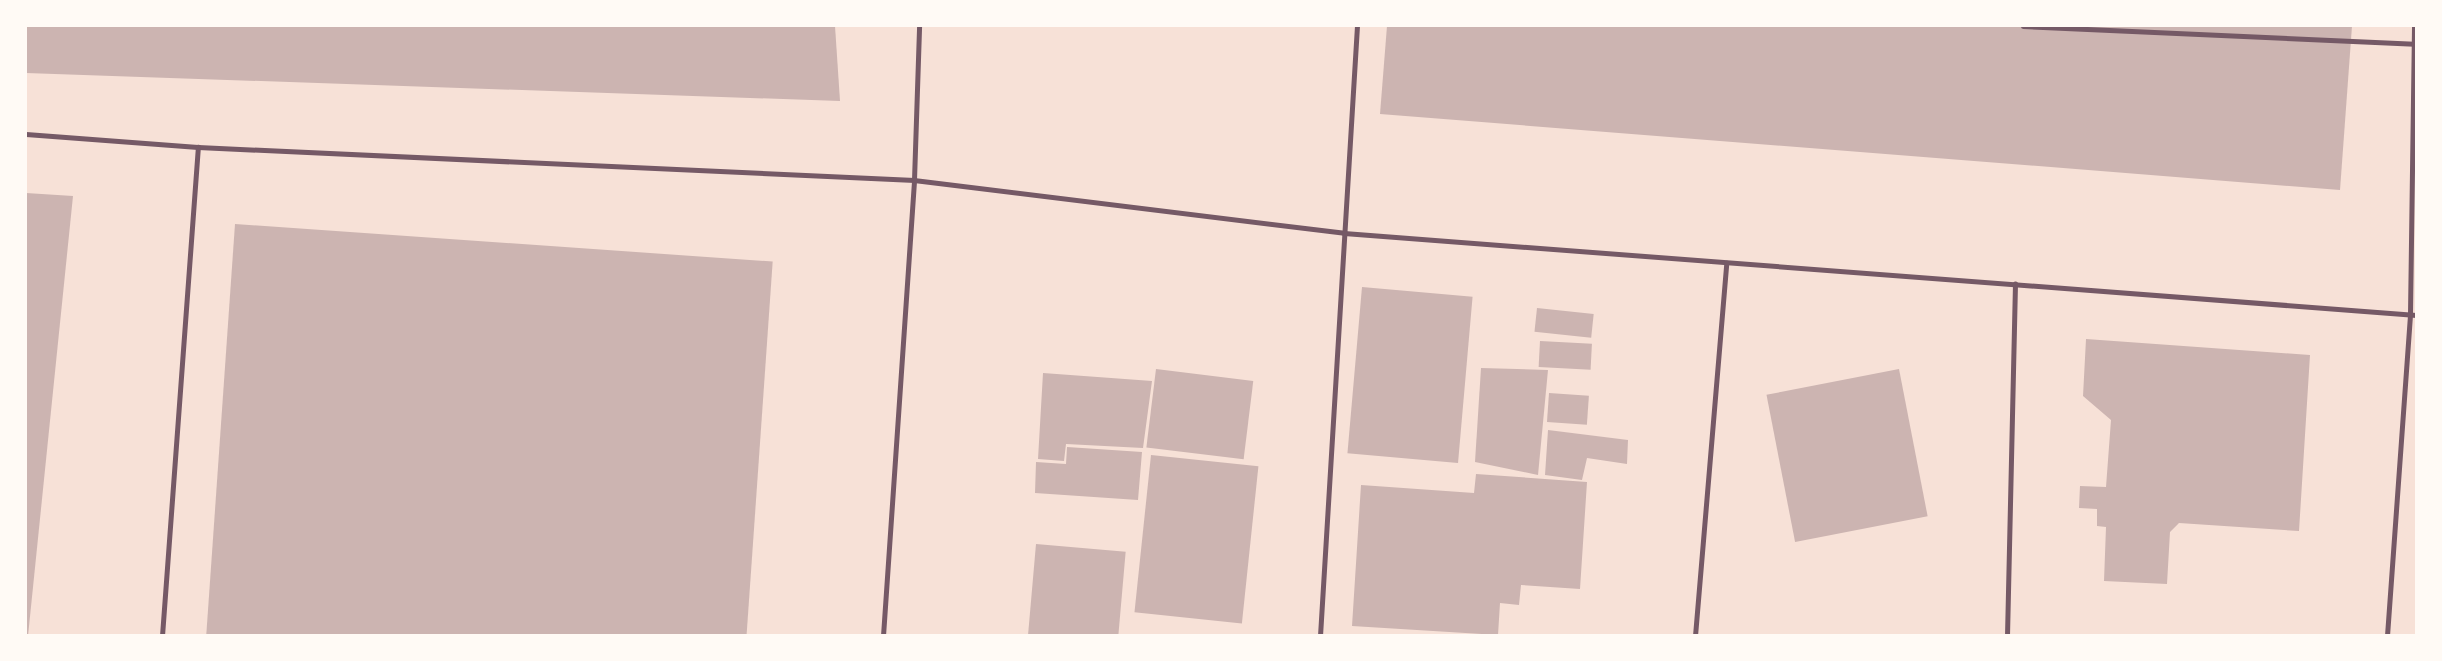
<!DOCTYPE html>
<style>
body{margin:0}
#map{position:relative;width:2442px;height:661px;overflow:hidden;background:#f7e1d7;font-family:Jost,sans-serif}
div>[style]{position:absolute}
.building>*{inset:0;background:#ccb4b1;transform-origin:0 0}
.service>*{height:4.5px;margin:-2.25px;padding:0 2.25px;transform-origin:2.25px;border-radius:2.25px;background:#755966}
span{translate:-50% -50%;white-space:nowrap;text-align:center;line-height:1.15;-webkit-text-stroke:4.5px #fffaf5;paint-order:stroke}
.frame{position:absolute;inset:0;border:27px solid #fffaf5;pointer-events:none}
</style>
<div id="map">
<div class="building">
<div style="clip-path:polygon(26px 26px,835px 26px,840px 101px,26px 73px)"></div>
<div style="clip-path:polygon(1387px 26px,2352px 26px,2340px 190px,1380px 114px)"></div>
<div style="clip-path:polygon(26px 193px,73px 196px,28px 636px,26px 636px)"></div>
<div style="left:235px;top:224px;width:539px;height:412px;rotate:4deg"></div>
<div style="left:1362px;top:287px;width:111px;height:167px;rotate:5deg"></div>
<div style="left:1537px;top:308px;width:57px;height:24px;rotate:6deg"></div>
<div style="clip-path:polygon(2086px 339px,2310px 355px,2299px 531px,2179px 523px,2170px 532px,2167px 584px,2104px 581px,2106px 527px,2097px 526px,2097px 509px,2079px 508px,2080px 486px,2106px 487px,2111px 420px,2083px 396px)"></div>
<div style="left:1540px;top:341px;width:52px;height:26px;rotate:3deg"></div>
<div style="clip-path:polygon(1481px 368px,1548px 370px,1538px 475px,1475px 462px)"></div>
<div style="left:1156px;top:369px;width:98px;height:79px;rotate:7deg"></div>
<div style="left:1899px;top:369px;width:150px;height:135px;rotate:79deg"></div>
<div style="clip-path:polygon(1043px 373px,1152px 381px,1143px 448px,1066px 444px,1064px 461px,1038px 459px)"></div>
<div style="left:1549px;top:393px;width:40px;height:29px;rotate:4deg"></div>
<div style="clip-path:polygon(1548px 430px,1628px 440px,1627px 464px,1587px 458px,1582px 480px,1545px 475px)"></div>
<div style="clip-path:polygon(1067px 447px,1142px 452px,1138px 500px,1035px 493px,1036px 462px,1066px 464px)"></div>
<div style="left:1151px;top:455px;width:108px;height:158px;rotate:6deg"></div>
<div style="clip-path:polygon(1476px 474px,1587px 482px,1580px 589px,1521px 585px,1519px 605px,1500px 603px,1498px 635px,1352px 626px,1361px 485px,1474px 493px)"></div>
<div style="left:1036px;top:544px;width:90px;height:92px;rotate:5deg"></div>
</div>
<div class="service">
<div style="left:2023px;top:26px;width:391px;rotate:2.6deg"></div>
<div style="left:26px;top:134px;width:172px;rotate:4.3deg"></div>
<div style="left:198px;top:147px;width:717px;rotate:2.64deg"></div>
<div style="left:914px;top:180px;width:433px;rotate:7deg"></div>
<div style="left:1344px;top:233px;width:1075px;rotate:4.37deg"></div>
<div style="left:162px;top:636px;width:490px;rotate:-85.8deg"></div>
<div style="left:883px;top:636px;width:457px;rotate:-86.1deg"></div>
<div style="left:914px;top:180px;width:154px;rotate:-88.1deg"></div>
<div style="left:1320px;top:636px;width:611px;rotate:-86.53deg"></div>
<div style="left:1695px;top:636px;width:374px;rotate:-85.2deg"></div>
<div style="left:2007px;top:636px;width:352px;rotate:-88.7deg"></div>
<div style="left:2387px;top:636px;width:323px;rotate:-85.9deg"></div>
<div style="left:2410px;top:314px;width:288px;rotate:-89.2deg"></div>
</div>
<div class="frame"></div>
</div>
